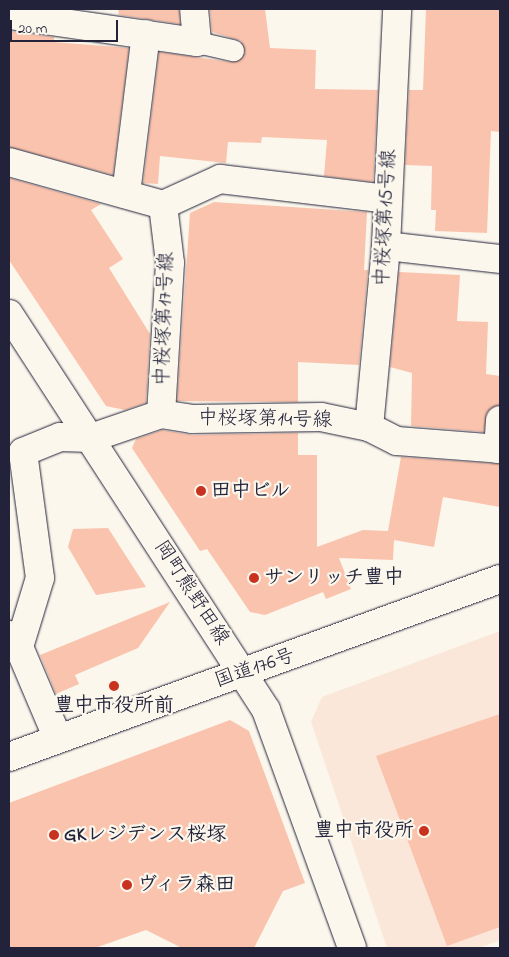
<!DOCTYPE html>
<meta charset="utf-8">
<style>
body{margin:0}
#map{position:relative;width:509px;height:957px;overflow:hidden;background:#fbf7ec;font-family:"Indie Flower","Klee One",sans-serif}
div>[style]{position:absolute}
.built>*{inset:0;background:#fbe7d9}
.building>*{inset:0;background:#fac3ad}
.roads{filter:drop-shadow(0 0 1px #22223b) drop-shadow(0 0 1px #22223b)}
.service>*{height:21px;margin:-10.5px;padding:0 10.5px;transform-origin:10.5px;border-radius:10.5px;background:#fbf7ec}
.minor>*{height:28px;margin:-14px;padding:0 14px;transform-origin:14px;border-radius:14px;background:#fbf7ec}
.trunk>*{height:28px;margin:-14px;padding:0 14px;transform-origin:14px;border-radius:14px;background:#fbf7ec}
.dots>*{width:14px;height:14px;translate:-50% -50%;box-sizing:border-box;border:2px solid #fbf7ec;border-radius:50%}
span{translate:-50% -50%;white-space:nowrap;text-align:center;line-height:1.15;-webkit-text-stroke:4.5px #fbf7ec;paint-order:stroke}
.street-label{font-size:20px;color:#22223b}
.poi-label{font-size:20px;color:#22223b;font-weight:700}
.left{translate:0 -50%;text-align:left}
.right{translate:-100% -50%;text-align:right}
.frame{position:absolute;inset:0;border:10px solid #22223b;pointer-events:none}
.scale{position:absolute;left:10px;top:20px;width:108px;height:22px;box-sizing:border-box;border:2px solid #22223b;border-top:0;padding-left:6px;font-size:15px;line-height:18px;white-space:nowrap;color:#22223b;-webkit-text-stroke:4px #fbf7ec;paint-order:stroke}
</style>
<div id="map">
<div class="built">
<div style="clip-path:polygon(500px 631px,500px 940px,479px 948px,387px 948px,311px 722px,322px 697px)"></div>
</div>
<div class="building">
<div style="clip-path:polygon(118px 9px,179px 9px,180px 24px,119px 15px)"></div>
<div style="clip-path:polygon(210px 9px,265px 9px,270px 48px,316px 50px,315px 89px,378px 90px,373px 182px,324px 176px,327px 140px,262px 137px,261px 143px,228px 142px,226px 163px,160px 156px,158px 184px,143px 183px,159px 52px,231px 62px,245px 53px,241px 41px,212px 32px)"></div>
<div style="clip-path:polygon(426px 9px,500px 9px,500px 132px,491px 131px,487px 233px,435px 231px,436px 210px,431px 210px,432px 166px,405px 165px,409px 90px,423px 90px)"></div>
<div style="clip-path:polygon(9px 31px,54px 37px,54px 42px,129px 48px,113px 175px,9px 147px)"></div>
<div style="clip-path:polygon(9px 178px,101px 204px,91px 210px,123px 259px,109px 268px,150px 334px,146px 403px,125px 410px,106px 406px,9px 260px)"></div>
<div style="clip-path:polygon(214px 202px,367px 212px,364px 270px,368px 270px,359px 365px,298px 362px,298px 402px,177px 401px,190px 213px)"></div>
<div style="clip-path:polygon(399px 272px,460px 275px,457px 321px,488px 322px,486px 374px,500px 376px,500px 405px,487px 412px,484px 432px,411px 426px,412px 373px,390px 367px)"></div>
<div style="clip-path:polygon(162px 430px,192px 435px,298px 433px,298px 455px,317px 455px,317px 547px,363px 530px,388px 531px,401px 457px,500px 464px,500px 507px,443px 497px,434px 547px,394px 540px,393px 560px,339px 558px,351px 589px,326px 599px,323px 592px,265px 615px,250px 612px,207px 549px,200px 551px,132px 448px,136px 439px)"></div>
<div style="clip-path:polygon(108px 528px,146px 587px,96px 595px,68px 547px,73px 529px)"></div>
<div style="clip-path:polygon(170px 602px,138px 648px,75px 675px,79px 684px,56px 694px,40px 655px)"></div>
<div style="clip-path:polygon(500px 714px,500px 927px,447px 946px,376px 756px)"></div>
<div style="clip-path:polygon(230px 720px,249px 731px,305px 883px,283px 891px,254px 948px,182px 948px,146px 930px,95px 948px,9px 948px,9px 803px)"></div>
</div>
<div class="roads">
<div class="service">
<div style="left:197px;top:42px;width:37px;rotate:13deg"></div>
</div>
<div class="minor">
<div style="left:9px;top:15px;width:190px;rotate:8.2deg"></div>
<div style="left:197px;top:42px;width:33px;rotate:-95deg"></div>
<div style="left:9px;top:162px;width:160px;rotate:15.6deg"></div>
<div style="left:163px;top:205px;width:58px;rotate:83.1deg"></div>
<div style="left:170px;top:263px;width:151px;rotate:93.4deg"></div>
<div style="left:126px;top:194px;width:161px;rotate:-82.9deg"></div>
<div style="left:163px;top:205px;width:63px;rotate:-24.5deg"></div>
<div style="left:220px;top:179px;width:168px;rotate:6.8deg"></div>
<div style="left:386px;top:246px;width:115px;rotate:6.5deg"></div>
<div style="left:9px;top:314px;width:472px;rotate:57deg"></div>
<div style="left:266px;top:710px;width:253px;rotate:70.1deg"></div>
<div style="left:369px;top:427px;width:182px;rotate:-84.6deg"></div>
<div style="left:386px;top:246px;width:237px;rotate:-87.3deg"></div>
<div style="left:498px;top:449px;width:29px;rotate:-86deg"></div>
<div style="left:9px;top:635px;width:16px;rotate:50deg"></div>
<div style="left:19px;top:647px;width:100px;rotate:67deg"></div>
<div style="left:19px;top:647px;width:72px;rotate:-73.1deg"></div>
<div style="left:40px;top:578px;width:127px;rotate:-97.7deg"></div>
<div style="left:23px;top:452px;width:40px;rotate:-22deg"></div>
<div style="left:60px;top:437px;width:31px;rotate:2deg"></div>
<div style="left:91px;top:438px;width:74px;rotate:-18.9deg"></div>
<div style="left:161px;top:414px;width:31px;rotate:9deg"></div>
<div style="left:192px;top:419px;width:129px;rotate:-0.9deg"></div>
<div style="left:321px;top:417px;width:49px;rotate:11.8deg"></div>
<div style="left:369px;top:427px;width:31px;rotate:27deg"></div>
<div style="left:397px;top:441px;width:103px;rotate:4.4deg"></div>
</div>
<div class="trunk">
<div style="left:9px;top:757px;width:522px;rotate:-19.93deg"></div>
</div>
</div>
<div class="dots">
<div style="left:201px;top:491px;background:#c8321e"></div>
<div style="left:254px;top:578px;background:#c8321e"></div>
<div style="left:114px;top:686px;background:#c8321e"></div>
<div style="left:424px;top:831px;background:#c8321e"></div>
<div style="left:54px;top:835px;background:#c8321e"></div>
<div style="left:127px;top:885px;background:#c8321e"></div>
</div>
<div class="street-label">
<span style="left:386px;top:218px;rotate:-87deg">中桜塚第15号線</span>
<span style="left:165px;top:319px;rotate:-88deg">中桜塚第17号線</span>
<span style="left:265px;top:420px;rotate:1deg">中桜塚第14号線</span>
<span style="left:191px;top:593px;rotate:57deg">岡町熊野田線</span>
<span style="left:255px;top:669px;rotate:-19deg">国道176号</span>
</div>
<div class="poi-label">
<span class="left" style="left:211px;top:491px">田中ビル</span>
<span class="left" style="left:264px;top:578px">サンリッチ豊中</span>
<span style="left:114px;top:706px">豊中市役所前</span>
<span class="right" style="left:414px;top:831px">豊中市役所</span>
<span class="left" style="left:64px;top:835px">GKレジデンス桜塚</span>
<span class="left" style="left:137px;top:885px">ヴィラ森田</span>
</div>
<div class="frame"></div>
<div class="scale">20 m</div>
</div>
